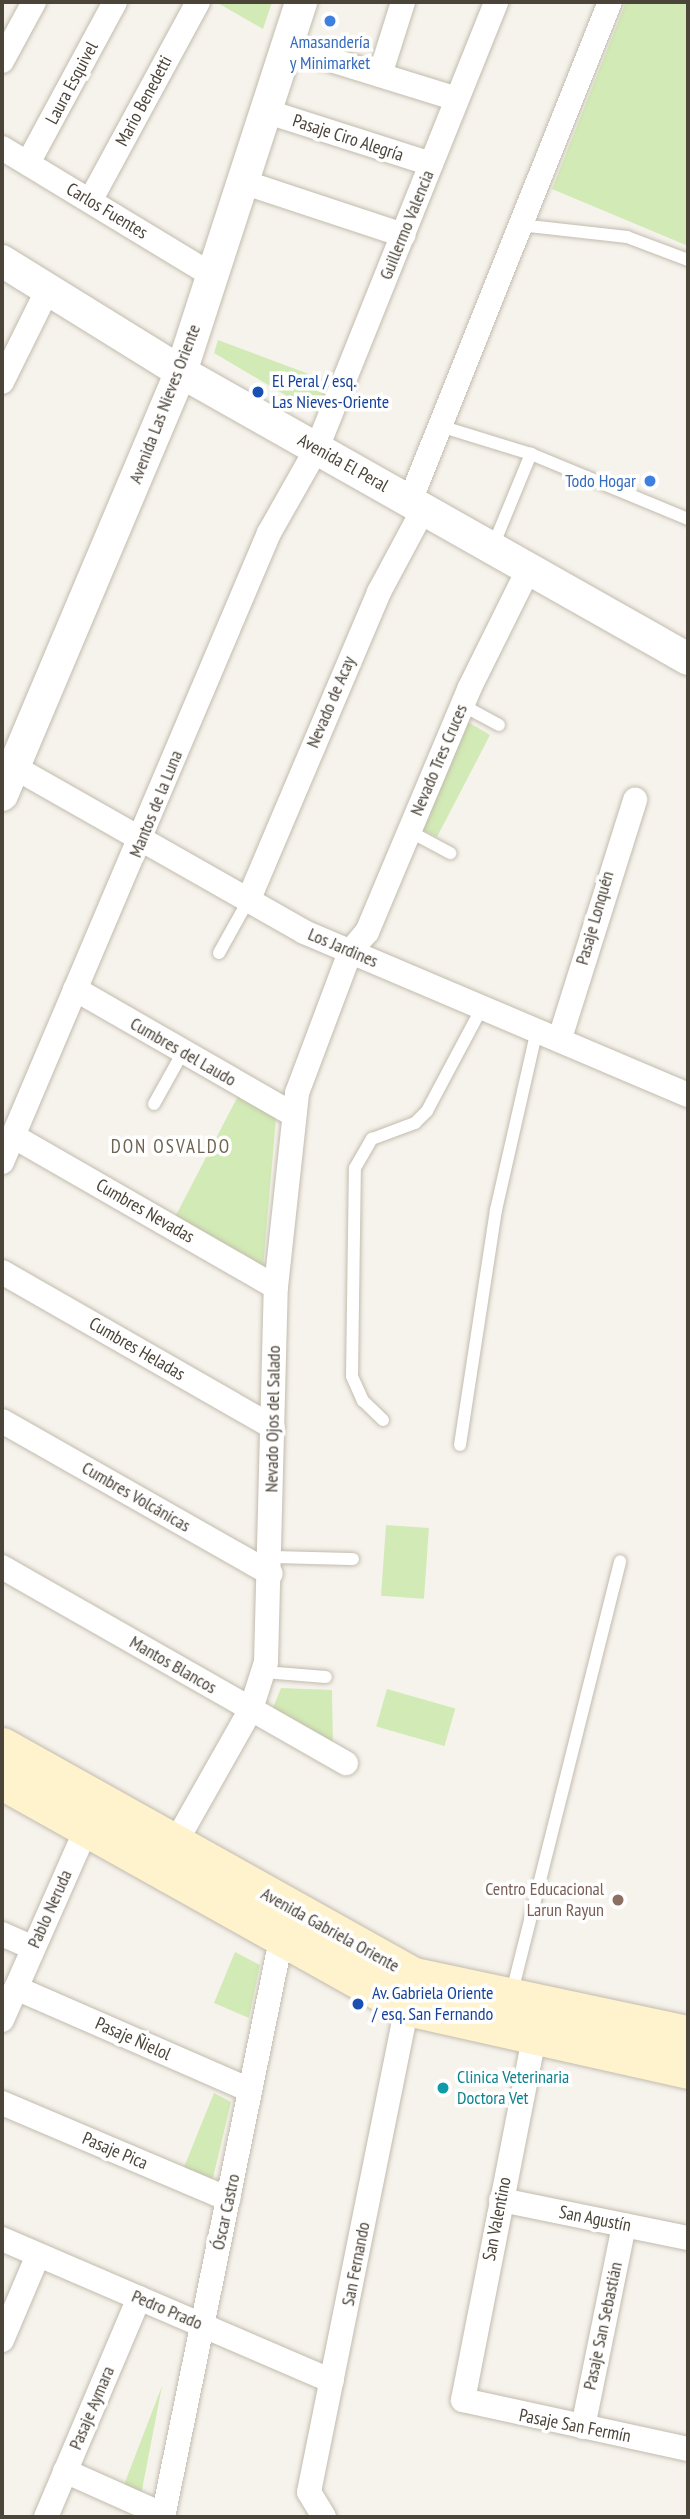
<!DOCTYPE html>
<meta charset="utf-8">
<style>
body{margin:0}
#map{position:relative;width:690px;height:2519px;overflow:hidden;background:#f6f3ec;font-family:"PT Sans Narrow",sans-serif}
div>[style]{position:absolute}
.green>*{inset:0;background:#d2eab5;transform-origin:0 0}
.roads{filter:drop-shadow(0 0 2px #c2bbae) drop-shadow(0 0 2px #c2bbae)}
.service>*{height:12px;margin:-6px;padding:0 6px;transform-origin:6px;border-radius:6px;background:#fff}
.minor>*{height:24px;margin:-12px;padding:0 12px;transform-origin:12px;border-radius:12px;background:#fff}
.tertiary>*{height:32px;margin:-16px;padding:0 16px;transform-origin:16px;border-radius:16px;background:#fff}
.secondary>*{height:37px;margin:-18.5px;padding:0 18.5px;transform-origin:18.5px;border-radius:18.5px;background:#fff3cd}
.dots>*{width:19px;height:19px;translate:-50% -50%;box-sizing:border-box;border:4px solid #fff;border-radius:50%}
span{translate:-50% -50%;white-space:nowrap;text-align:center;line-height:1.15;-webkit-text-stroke:7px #fff;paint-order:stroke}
.shop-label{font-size:18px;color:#366cbe}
.right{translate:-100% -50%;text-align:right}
.street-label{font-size:18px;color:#4b4439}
.transit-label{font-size:18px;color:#164399}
.left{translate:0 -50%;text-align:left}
.education-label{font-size:18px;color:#785e54}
.culture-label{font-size:18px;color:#0d838f}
.neighbourhood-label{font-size:19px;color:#6e6250;letter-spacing:2px}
.frame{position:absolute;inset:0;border:4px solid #4b4439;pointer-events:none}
</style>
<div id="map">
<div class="green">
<div style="clip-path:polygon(216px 2px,272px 2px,263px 29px)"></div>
<div style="clip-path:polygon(626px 2px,688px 2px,688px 246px,552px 189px)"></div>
<div style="clip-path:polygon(218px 340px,330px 382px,319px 408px,314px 412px,214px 353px)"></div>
<div style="clip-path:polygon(463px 719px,490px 735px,437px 837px,419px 828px)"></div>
<div style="clip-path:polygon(238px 1096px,276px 1118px,263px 1268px,175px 1217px)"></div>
<div style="left:386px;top:1525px;width:43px;height:71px;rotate:4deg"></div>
<div style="clip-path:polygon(281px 1688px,332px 1690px,333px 1748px,271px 1713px)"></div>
<div style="left:387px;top:1689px;width:71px;height:39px;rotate:16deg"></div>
<div style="clip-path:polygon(235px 1952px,260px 1965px,249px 2018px,214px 2003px)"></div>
<div style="clip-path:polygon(214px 2093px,231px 2102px,212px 2182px,182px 2172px)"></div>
<div style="clip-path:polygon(162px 2386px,141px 2495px,122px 2490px)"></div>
</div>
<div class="roads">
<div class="service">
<div style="left:520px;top:225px;width:108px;rotate:6.4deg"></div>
<div style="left:627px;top:237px;width:65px;rotate:20.7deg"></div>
<div style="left:440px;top:426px;width:95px;rotate:17.1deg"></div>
<div style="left:531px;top:454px;width:170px;rotate:22.5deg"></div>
<div style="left:493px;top:546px;width:100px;rotate:-67.6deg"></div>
<div style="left:462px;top:705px;width:42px;rotate:28.4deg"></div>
<div style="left:409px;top:831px;width:47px;rotate:28.2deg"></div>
<div style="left:219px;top:953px;width:60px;rotate:-60.9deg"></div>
<div style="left:154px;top:1104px;width:60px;rotate:-60.9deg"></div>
<div style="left:383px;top:1420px;width:28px;rotate:-136deg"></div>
<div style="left:363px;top:1401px;width:27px;rotate:-114deg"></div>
<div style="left:352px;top:1376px;width:208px;rotate:-89.2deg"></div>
<div style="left:355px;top:1168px;width:34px;rotate:-60deg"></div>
<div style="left:372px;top:1139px;width:46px;rotate:-20.4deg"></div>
<div style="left:415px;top:1123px;width:17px;rotate:-45deg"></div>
<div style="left:427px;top:1111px;width:121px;rotate:-62deg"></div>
<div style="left:460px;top:1445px;width:238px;rotate:-81.3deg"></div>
<div style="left:496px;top:1210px;width:186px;rotate:-77.2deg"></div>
<div style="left:271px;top:1557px;width:82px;rotate:1.4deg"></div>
<div style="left:264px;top:1672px;width:62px;rotate:4.6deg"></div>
<div style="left:512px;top:1992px;width:444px;rotate:-75.9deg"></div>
</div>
<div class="minor">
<div style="left:286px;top:46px;width:179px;rotate:17.2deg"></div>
<div style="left:2px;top:61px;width:67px;rotate:-61.5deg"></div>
<div style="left:380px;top:75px;width:77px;rotate:-72.5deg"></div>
<div style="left:265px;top:111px;width:174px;rotate:17.7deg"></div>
<div style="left:2px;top:148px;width:245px;rotate:31.2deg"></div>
<div style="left:28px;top:163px;width:183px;rotate:-61.6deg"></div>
<div style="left:243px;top:182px;width:169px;rotate:18.3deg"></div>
<div style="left:90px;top:201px;width:226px;rotate:-61.5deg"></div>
<div style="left:2px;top:382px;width:104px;rotate:-63.7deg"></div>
<div style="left:410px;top:501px;width:538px;rotate:-68.16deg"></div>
<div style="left:14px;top:767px;width:334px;rotate:29.6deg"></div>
<div style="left:304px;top:932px;width:417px;rotate:23deg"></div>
<div style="left:248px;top:901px;width:336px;rotate:-67deg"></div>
<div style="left:379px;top:592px;width:95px;rotate:-61.8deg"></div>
<div style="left:75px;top:989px;width:250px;rotate:29.9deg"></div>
<div style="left:560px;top:1038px;width:250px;rotate:-72.5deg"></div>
<div style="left:13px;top:1136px;width:303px;rotate:29.9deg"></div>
<div style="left:2px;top:1162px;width:683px;rotate:-67deg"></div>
<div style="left:269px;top:533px;width:98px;rotate:-60.5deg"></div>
<div style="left:317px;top:448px;width:481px;rotate:-68.1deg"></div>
<div style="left:2px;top:1272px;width:312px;rotate:29.8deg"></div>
<div style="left:2px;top:1421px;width:309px;rotate:29.6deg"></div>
<div style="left:2px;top:1567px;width:396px;rotate:29.7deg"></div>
<div style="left:169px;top:1854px;width:167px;rotate:-60.5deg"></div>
<div style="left:251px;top:1709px;width:49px;rotate:-72.3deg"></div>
<div style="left:266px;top:1662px;width:375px;rotate:-88.5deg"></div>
<div style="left:276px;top:1287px;width:195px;rotate:-83.8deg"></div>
<div style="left:297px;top:1093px;width:151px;rotate:-69.4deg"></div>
<div style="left:350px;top:952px;width:26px;rotate:-50deg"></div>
<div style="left:367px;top:932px;width:264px;rotate:-67.2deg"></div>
<div style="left:469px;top:689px;width:137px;rotate:-63.6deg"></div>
<div style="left:2px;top:1934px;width:34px;rotate:24deg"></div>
<div style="left:16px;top:1988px;width:255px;rotate:23.6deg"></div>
<div style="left:2px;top:2020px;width:223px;rotate:-66.2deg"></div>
<div style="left:534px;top:2038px;width:369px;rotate:101.1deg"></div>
<div style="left:463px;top:2400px;width:230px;rotate:12.3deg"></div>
<div style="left:2px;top:2103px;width:246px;rotate:23deg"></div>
<div style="left:501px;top:2200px;width:191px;rotate:11.5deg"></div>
<div style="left:2px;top:2239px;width:359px;rotate:23.3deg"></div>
<div style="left:2px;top:2340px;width:92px;rotate:-67deg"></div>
<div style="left:583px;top:2427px;width:206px;rotate:-78.5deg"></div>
<div style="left:65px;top:2471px;width:108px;rotate:24deg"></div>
<div style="left:46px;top:2517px;width:238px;rotate:-67deg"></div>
<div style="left:163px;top:2517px;width:604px;rotate:-78.45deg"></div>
<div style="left:324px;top:2517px;width:29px;rotate:-121deg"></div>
<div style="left:309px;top:2492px;width:495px;rotate:-78.6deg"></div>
</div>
<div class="tertiary">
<div style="left:2px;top:261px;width:211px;rotate:31.8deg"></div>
<div style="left:181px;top:372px;width:583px;rotate:29.51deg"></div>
<div style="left:2px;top:795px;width:459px;rotate:-67.1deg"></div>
<div style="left:181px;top:372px;width:389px;rotate:-72deg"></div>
</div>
<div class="secondary">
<div style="left:2px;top:1746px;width:472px;rotate:29.2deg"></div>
<div style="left:414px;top:1976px;width:280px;rotate:12deg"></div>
<div style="left:2px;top:1781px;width:464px;rotate:29.2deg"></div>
<div style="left:407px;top:2007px;width:288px;rotate:12.6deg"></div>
</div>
</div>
<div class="dots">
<div style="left:330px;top:21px;background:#3f7fe0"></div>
<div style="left:258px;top:392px;background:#1a4fb4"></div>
<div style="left:650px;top:481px;background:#3f7fe0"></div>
<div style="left:618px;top:1900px;background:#8d6e63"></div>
<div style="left:358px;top:2004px;background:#1a4fb4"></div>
<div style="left:443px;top:2088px;background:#0f9aa8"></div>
</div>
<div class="shop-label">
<span style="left:330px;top:53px">Amasandería<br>y Minimarket</span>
<span class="right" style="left:636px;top:481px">Todo Hogar</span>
</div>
<div class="street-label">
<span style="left:72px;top:83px;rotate:-62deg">Laura Esquivel</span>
<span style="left:144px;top:101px;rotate:-62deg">Mario Benedetti</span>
<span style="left:348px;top:138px;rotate:18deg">Pasaje Ciro Alegría</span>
<span style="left:107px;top:211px;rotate:31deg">Carlos Fuentes</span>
<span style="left:407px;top:225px;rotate:-68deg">Guillermo Valencia</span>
<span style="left:165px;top:404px;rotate:-69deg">Avenida Las Nieves Oriente</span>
<span style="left:343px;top:463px;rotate:29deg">Avenida El Peral</span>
<span style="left:331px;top:702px;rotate:-67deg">Nevado de Acay</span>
<span style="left:439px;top:760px;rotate:-67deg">Nevado Tres Cruces</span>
<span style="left:156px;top:804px;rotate:-68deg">Mantos de la Luna</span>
<span style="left:595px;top:918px;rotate:-74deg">Pasaje Lonquén</span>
<span style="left:343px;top:948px;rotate:23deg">Los Jardines</span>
<span style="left:183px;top:1052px;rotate:30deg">Cumbres del Laudo</span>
<span style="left:145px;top:1211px;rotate:30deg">Cumbres Nevadas</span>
<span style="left:137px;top:1349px;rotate:30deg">Cumbres Heladas</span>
<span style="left:273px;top:1419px;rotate:-89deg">Nevado Ojos del Salado</span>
<span style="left:136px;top:1497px;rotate:30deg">Cumbres Volcánicas</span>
<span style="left:173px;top:1665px;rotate:30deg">Mantos Blancos</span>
<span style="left:50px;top:1909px;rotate:-66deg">Pablo Neruda</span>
<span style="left:330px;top:1930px;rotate:29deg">Avenida Gabriela Oriente</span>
<span style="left:133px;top:2039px;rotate:24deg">Pasaje Ñielol</span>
<span style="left:115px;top:2151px;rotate:23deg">Pasaje Pica</span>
<span style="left:226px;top:2212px;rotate:-78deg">Óscar Castro</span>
<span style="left:497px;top:2219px;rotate:-79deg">San Valentino</span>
<span style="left:595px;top:2219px;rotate:11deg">San Agustín</span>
<span style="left:356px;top:2264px;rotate:-79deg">San Fernando</span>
<span style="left:167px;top:2310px;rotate:23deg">Pedro Prado</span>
<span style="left:603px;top:2326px;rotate:-78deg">Pasaje San Sebastián</span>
<span style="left:92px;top:2408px;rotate:-67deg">Pasaje Aymara</span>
<span style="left:575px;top:2426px;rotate:11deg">Pasaje San Fermín</span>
</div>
<div class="transit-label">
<span class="left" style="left:272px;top:392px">El Peral / esq.<br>Las Nieves-Oriente</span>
<span class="left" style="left:372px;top:2004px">Av. Gabriela Oriente<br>/ esq. San Fernando</span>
</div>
<div class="education-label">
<span class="right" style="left:604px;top:1900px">Centro Educacional<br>Larun Rayun</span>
</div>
<div class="culture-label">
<span class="left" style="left:457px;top:2088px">Clinica Veterinaria<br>Doctora Vet</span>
</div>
<div class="neighbourhood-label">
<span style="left:171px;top:1147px">DON OSVALDO</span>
</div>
<div class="frame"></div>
</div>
